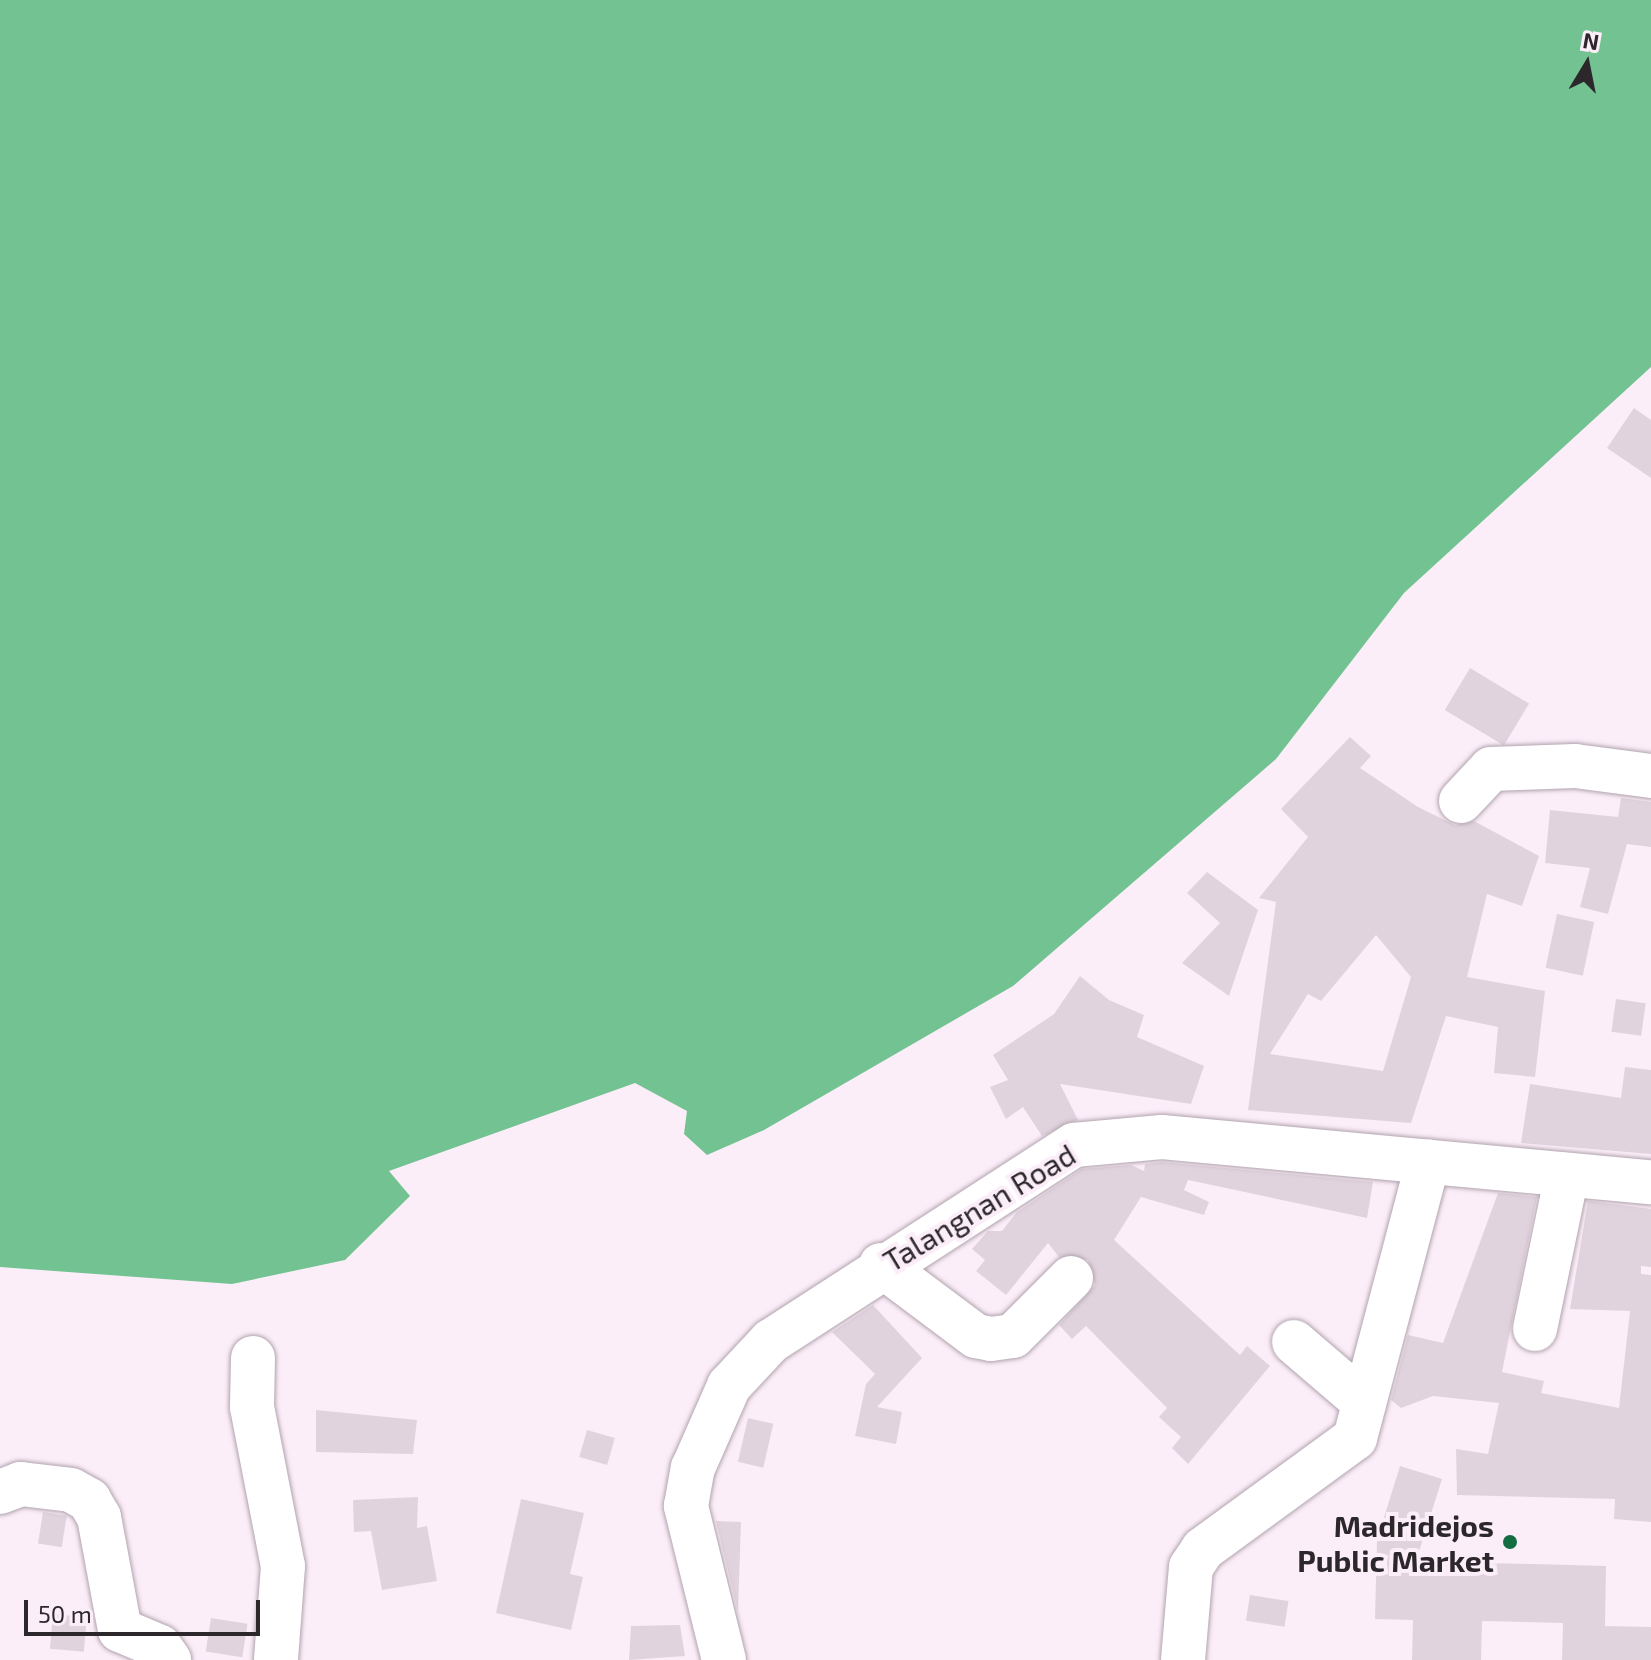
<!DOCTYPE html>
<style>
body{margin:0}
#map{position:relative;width:1651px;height:1660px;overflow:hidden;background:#fceef9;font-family:"Exo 2",sans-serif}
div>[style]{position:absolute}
.water>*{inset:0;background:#72c391}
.building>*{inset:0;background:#e1d3de;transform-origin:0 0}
.roads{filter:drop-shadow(0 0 2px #b1a4ae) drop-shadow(0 0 2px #b1a4ae)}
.minor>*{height:44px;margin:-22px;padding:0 22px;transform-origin:22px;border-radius:22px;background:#fff}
.dots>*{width:22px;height:22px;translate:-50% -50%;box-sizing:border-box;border:4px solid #fceef9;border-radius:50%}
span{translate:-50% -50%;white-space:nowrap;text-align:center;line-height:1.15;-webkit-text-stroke:8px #fceef9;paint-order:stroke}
.street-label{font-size:30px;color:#2c272b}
.poi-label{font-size:30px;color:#2c272b;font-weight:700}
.right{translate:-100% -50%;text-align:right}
.north{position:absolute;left:1547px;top:24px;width:80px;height:80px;-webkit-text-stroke:6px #fceef9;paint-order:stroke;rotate:10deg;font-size:22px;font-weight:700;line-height:32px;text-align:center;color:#2c272b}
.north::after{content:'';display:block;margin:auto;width:28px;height:36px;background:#2c272b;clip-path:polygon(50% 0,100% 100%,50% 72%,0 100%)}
.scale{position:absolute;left:24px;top:1600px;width:236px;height:36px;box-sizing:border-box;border:4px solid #2c272b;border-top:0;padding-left:10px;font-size:24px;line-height:28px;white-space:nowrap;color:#2c272b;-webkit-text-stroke:6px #fceef9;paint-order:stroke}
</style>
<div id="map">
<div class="water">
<div style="clip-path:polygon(0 0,1651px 0,1651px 367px,1404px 593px,1276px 759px,1013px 986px,764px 1130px,707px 1155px,684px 1134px,687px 1111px,635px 1083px,389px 1171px,410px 1196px,345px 1260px,232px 1284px,0 1267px)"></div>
</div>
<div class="building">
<div style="clip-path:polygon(1634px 408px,1651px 420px,1651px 478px,1607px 448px)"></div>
<div style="left:1470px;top:668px;width:69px;height:49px;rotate:31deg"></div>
<div style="clip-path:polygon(evenodd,1350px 737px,1371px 756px,1360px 768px,1418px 807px,1455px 825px,1474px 821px,1539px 856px,1522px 906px,1487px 894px,1467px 977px,1545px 991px,1535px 1077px,1494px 1073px,1498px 1027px,1446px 1016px,1411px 1123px,1248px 1110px,1276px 902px,1259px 898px,1308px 837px,1281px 809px,1350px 737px,1376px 935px,1411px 977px,1383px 1071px,1270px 1054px,1308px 994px,1321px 1001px,1376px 935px)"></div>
<div style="clip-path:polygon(1621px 798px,1651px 802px,1651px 847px,1627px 844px,1608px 914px,1580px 907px,1590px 868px,1545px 863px,1550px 810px,1618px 817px)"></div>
<div style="clip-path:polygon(1207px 872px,1258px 910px,1229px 996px,1182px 963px,1220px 923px,1187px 893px)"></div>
<div style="left:1557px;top:914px;width:38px;height:55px;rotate:12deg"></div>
<div style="clip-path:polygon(1080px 976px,1109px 1000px,1144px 1015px,1137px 1037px,1204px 1066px,1191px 1104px,1060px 1084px,1078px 1120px,1042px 1136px,1023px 1107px,1006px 1119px,990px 1087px,1008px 1080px,993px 1055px,1054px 1014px)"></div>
<div style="left:1616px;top:999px;width:30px;height:33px;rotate:8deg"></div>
<div style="clip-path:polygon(1625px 1067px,1651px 1070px,1651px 1154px,1521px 1143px,1530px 1084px,1621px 1098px)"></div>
<div style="clip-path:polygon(1162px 1162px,1373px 1182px,1367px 1218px,1188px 1180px,1184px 1190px,1209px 1202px,1204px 1215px,1141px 1197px,1114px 1240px,1240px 1355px,1247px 1346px,1270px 1366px,1188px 1464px,1172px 1448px,1181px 1437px,1159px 1417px,1167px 1408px,1086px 1326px,1072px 1339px,1059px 1325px,1095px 1285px,1088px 1260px,1059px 1257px,1048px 1243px,1006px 1295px,976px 1271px,985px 1260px,972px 1249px,988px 1231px,1002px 1231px,1017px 1212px,1082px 1169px,1131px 1165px,1144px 1171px,1145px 1164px)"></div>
<div style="clip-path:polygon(1498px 1193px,1537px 1197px,1502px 1372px,1544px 1381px,1541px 1393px,1619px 1408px,1630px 1311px,1570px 1309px,1588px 1201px,1651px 1209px,1651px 1267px,1641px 1266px,1641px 1274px,1651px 1275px,1651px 1522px,1614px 1519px,1615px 1499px,1457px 1495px,1456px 1449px,1488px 1454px,1499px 1403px,1433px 1396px,1401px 1408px,1391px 1400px,1408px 1335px,1443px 1343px)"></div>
<div style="clip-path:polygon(873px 1305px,922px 1358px,877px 1407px,902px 1412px,896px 1444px,855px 1436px,866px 1384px,875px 1374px,832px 1332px)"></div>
<div style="clip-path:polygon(316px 1410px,417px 1420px,413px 1454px,316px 1452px)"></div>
<div style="left:748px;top:1418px;width:26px;height:45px;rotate:13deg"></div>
<div style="left:587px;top:1430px;width:29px;height:28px;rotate:16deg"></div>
<div style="clip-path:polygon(1400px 1466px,1442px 1479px,1416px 1561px,1606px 1566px,1605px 1626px,1651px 1627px,1651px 1660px,1562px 1660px,1563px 1623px,1482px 1621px,1481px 1660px,1412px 1660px,1413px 1620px,1375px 1619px,1377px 1540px)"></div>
<div style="clip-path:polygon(418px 1497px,417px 1528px,427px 1526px,437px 1581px,382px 1590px,371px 1531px,354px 1532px,353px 1500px)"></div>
<div style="clip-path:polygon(521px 1499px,584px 1513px,570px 1574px,583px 1577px,571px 1630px,496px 1613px)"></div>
<div style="left:43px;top:1512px;width:24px;height:32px;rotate:9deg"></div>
<div style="clip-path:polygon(716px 1521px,741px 1522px,738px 1612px)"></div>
<div style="left:1250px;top:1595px;width:39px;height:26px;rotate:9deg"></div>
<div style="left:53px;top:1614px;width:34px;height:35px;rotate:5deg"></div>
<div style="left:211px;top:1618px;width:37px;height:34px;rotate:9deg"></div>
<div style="clip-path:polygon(680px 1625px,685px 1656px,629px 1660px,631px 1626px)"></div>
</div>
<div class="roads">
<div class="minor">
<div style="left:1461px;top:801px;width:44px;rotate:-46.8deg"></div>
<div style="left:1491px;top:769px;width:84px;rotate:-2deg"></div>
<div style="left:1575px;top:766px;width:77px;rotate:7.5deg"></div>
<div style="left:881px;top:1265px;width:119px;rotate:36.8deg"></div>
<div style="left:976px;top:1336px;width:15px;rotate:11deg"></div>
<div style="left:991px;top:1339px;width:22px;rotate:-8deg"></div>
<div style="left:1013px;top:1336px;width:82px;rotate:-45deg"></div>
<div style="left:1535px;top:1329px;width:157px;rotate:-78.3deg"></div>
<div style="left:1294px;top:1342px;width:92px;rotate:40.6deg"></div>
<div style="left:253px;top:1358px;width:49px;rotate:91.2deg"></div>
<div style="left:252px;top:1407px;width:162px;rotate:79deg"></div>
<div style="left:283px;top:1566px;width:94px;rotate:94.3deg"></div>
<div style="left:0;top:1492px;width:22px;rotate:-21deg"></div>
<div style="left:21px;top:1484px;width:50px;rotate:6.8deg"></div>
<div style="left:71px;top:1490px;width:21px;rotate:29deg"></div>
<div style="left:89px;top:1500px;width:20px;rotate:60deg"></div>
<div style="left:99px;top:1517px;width:115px;rotate:79.5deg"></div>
<div style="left:120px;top:1630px;width:43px;rotate:23deg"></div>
<div style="left:160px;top:1647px;width:16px;rotate:55deg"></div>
<div style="left:724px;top:1660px;width:159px;rotate:-103.9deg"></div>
<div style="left:686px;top:1506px;width:39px;rotate:-80deg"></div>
<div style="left:693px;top:1468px;width:90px;rotate:-66.3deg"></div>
<div style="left:729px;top:1386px;width:62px;rotate:-47deg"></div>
<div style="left:771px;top:1341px;width:361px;rotate:-32.9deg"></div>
<div style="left:1074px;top:1145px;width:88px;rotate:-5.2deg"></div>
<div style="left:1162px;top:1137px;width:491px;rotate:5.3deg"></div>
<div style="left:1183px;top:1660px;width:93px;rotate:-85.1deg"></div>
<div style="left:1191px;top:1567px;width:22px;rotate:-56deg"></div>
<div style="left:1203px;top:1549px;width:188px;rotate:-36.1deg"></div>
<div style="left:1355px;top:1438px;width:286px;rotate:-75.2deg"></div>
</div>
</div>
<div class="dots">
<div style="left:1510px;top:1542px;background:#136d41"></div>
</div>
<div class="street-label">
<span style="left:979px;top:1207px;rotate:-31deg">Talangnan Road</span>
</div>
<div class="poi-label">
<span class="right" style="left:1494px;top:1542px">Madridejos<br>Public Market</span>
</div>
<div class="north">N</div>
<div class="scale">50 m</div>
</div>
